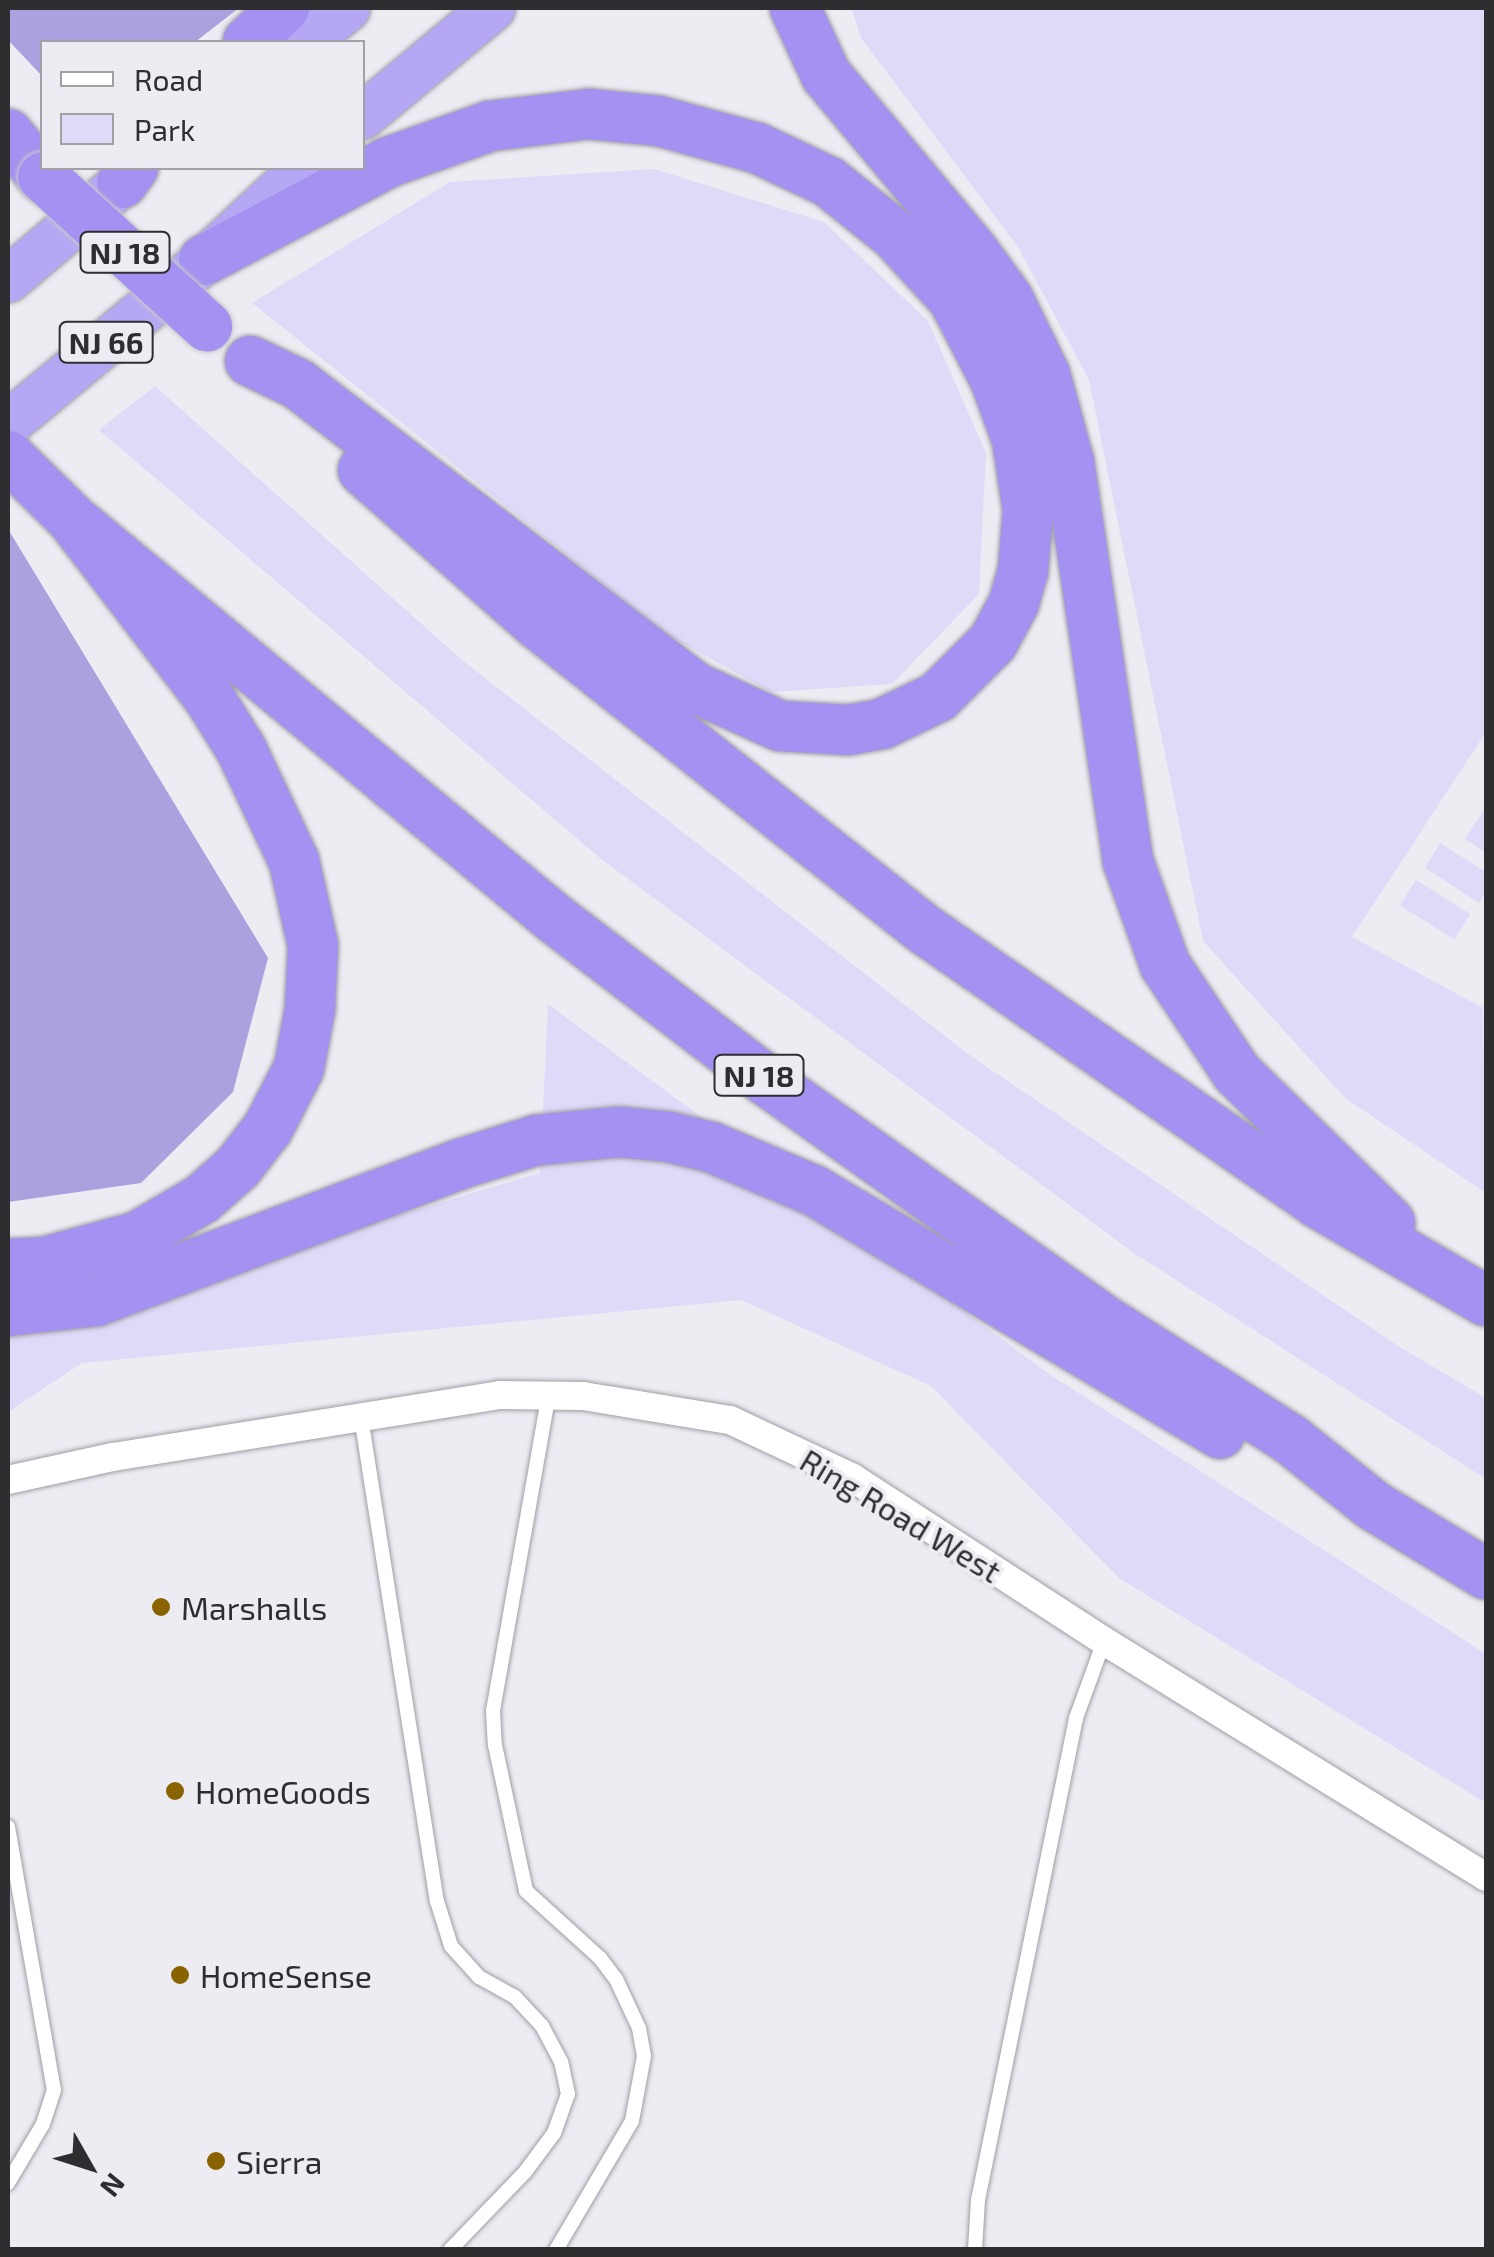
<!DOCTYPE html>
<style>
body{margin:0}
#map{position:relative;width:1494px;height:2257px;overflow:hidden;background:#edecf3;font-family:"Exo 2",sans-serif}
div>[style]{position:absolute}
.green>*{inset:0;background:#dedaf8;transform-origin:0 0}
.forest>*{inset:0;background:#aba1de}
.roads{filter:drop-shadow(0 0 2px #9f9ea5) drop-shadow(0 0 2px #9f9ea5)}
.service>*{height:14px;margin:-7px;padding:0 7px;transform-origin:7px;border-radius:7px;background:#fff}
.minor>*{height:28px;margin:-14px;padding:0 14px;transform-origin:14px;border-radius:14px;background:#fff}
.trunk>*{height:45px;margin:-22.5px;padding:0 22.5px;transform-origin:22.5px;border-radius:22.5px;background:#b6a7f4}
.motorway>*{height:50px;margin:-25px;padding:0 25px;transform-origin:25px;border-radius:25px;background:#a491f1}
.bridges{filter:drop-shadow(0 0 2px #c9c9c9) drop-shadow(0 0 2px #c9c9c9)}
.motorway-bridge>*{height:50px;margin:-25px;padding:0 25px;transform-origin:25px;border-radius:25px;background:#a491f1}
.dots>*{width:28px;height:28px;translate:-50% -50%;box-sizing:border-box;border:5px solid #edecf3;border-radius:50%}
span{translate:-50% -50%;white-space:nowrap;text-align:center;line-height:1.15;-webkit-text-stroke:8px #edecf3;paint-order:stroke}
.shield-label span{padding:2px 8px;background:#edecf3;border:2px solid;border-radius:8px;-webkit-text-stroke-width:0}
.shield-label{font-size:30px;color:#2e2e31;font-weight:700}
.street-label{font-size:32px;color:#2e2e31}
.poi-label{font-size:32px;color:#2e2e31}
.left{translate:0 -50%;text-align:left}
.frame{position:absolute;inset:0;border:10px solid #2e2e31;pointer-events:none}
.legend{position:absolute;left:40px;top:40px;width:325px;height:130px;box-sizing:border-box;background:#edecf3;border:2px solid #a1a0a5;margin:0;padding:12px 18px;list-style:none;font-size:30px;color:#2e2e31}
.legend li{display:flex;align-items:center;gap:20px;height:50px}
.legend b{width:50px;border:2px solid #a1a0a5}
.north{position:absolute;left:40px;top:2117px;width:100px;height:100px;-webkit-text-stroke:8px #edecf3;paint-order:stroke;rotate:129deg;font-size:28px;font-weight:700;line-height:40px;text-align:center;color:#2e2e31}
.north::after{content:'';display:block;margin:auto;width:35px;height:45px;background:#2e2e31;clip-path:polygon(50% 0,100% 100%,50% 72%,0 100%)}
</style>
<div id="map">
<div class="green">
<div style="clip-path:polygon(851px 8px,1486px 8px,1486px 732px,1352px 937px,1483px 1008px,1486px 1193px,1345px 1098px,1203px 941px,1089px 380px,1018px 247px,861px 38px)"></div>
<div style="clip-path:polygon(654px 169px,824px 222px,928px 321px,986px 453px,979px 594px,892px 684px,771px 692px,666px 634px,252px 303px,450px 182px)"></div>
<div style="clip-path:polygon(155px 386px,463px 661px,968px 1054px,1398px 1346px,1486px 1398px,1486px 1479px,1134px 1253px,601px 859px,99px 430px)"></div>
<div style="clip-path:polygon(1486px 807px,1486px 853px,1465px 839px)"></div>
<div style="clip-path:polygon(1440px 843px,1486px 872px,1486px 891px,1479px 903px,1425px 868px)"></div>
<div style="left:1416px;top:880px;width:64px;height:30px;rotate:32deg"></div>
<div style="clip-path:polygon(548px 1004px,1049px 1374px,1486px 1654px,1486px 1803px,1119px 1578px,931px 1386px,741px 1300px,82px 1363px,8px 1412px,8px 1331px,540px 1173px)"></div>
</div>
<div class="forest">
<div style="clip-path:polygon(8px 8px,239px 8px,195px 42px,42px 42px,42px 76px,8px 40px)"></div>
<div style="clip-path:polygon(8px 529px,268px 958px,233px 1092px,141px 1183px,8px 1202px)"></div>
</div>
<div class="roads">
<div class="service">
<div style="left:549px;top:1393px;width:323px;rotate:100deg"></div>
<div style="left:493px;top:1711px;width:34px;rotate:87deg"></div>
<div style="left:495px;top:1745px;width:149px;rotate:78deg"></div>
<div style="left:526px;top:1891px;width:100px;rotate:42.2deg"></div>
<div style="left:600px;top:1958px;width:26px;rotate:53deg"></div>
<div style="left:616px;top:1979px;width:54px;rotate:64.9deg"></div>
<div style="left:639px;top:2028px;width:28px;rotate:80deg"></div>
<div style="left:644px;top:2056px;width:66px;rotate:100.5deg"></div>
<div style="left:632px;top:2121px;width:150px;rotate:120.5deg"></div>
<div style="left:361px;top:1417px;width:490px;rotate:81.1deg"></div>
<div style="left:437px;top:1901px;width:47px;rotate:72.7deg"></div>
<div style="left:451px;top:1946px;width:42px;rotate:47.9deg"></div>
<div style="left:479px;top:1977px;width:41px;rotate:29.1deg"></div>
<div style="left:515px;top:1997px;width:40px;rotate:47deg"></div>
<div style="left:542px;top:2026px;width:40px;rotate:62deg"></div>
<div style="left:561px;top:2061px;width:34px;rotate:78deg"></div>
<div style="left:568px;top:2094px;width:41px;rotate:109.7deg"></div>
<div style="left:554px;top:2133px;width:49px;rotate:126.6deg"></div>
<div style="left:525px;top:2172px;width:108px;rotate:133.9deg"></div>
<div style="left:8px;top:1827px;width:267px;rotate:80.1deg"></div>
<div style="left:54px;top:2090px;width:36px;rotate:108deg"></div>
<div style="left:43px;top:2124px;width:69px;rotate:120.7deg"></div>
<div style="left:975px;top:2250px;width:50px;rotate:-86.6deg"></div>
<div style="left:978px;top:2200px;width:492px;rotate:-78.5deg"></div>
<div style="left:1076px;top:1718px;width:82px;rotate:-70deg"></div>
</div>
<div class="minor">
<div style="left:8px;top:1480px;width:107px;rotate:-12.4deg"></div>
<div style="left:113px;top:1457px;width:392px;rotate:-9.1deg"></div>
<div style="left:500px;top:1395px;width:83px;rotate:0.7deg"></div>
<div style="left:583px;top:1396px;width:149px;rotate:9.3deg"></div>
<div style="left:730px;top:1420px;width:136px;rotate:25.2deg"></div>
<div style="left:853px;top:1478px;width:299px;rotate:33deg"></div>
<div style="left:1104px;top:1641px;width:449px;rotate:31.7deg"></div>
</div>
<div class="trunk">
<div style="left:305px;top:42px;width:54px;rotate:-39deg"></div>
<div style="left:362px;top:116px;width:169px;rotate:-39.7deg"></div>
<div style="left:8px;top:279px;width:138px;rotate:-40.3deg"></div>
<div style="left:8px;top:423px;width:255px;rotate:-39.7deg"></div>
<div style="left:204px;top:260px;width:135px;rotate:-42.9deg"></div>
</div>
<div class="motorway">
<div style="left:795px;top:8px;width:74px;rotate:65.2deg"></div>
<div style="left:826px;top:75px;width:229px;rotate:50.1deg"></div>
<div style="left:973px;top:251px;width:59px;rotate:53.9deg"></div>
<div style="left:1008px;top:299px;width:85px;rotate:64deg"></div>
<div style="left:1045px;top:375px;width:90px;rotate:74.6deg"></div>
<div style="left:1069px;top:462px;width:403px;rotate:81.6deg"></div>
<div style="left:1128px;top:861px;width:110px;rotate:70.4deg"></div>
<div style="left:1165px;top:965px;width:130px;rotate:56.3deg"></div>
<div style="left:1237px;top:1073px;width:214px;rotate:44.4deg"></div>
<div style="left:248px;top:42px;width:50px;rotate:-43.4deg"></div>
<div style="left:8px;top:134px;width:55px;rotate:50.9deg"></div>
<div style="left:122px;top:183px;width:19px;rotate:-54deg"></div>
<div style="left:204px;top:260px;width:209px;rotate:-27.9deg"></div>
<div style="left:389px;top:162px;width:107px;rotate:-19.6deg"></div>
<div style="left:490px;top:126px;width:100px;rotate:-6.9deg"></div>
<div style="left:589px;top:114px;width:70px;rotate:5.7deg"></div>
<div style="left:659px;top:121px;width:102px;rotate:15.4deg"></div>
<div style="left:757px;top:148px;width:80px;rotate:25.3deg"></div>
<div style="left:829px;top:182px;width:85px;rotate:38.8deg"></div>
<div style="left:895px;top:235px;width:86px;rotate:47.4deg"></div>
<div style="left:953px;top:298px;width:91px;rotate:62.6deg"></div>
<div style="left:995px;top:379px;width:64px;rotate:69.9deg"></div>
<div style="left:1017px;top:439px;width:72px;rotate:81.2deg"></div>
<div style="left:1028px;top:510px;width:61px;rotate:94.7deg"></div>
<div style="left:1023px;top:571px;width:33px;rotate:106deg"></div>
<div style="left:1014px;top:603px;width:44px;rotate:118.3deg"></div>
<div style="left:993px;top:642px;width:78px;rotate:135deg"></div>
<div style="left:938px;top:697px;width:62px;rotate:154.3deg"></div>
<div style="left:882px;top:724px;width:35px;rotate:170deg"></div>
<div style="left:848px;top:730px;width:68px;rotate:-176.6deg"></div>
<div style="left:780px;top:726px;width:92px;rotate:-155.7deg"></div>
<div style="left:696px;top:688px;width:501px;rotate:-142.63deg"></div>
<div style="left:298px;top:384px;width:53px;rotate:-154.4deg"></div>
<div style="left:8px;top:456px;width:90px;rotate:44.5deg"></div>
<div style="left:72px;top:519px;width:223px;rotate:52.5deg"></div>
<div style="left:208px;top:696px;width:62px;rotate:58.1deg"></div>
<div style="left:241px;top:749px;width:124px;rotate:64.7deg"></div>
<div style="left:294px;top:861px;width:86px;rotate:77.3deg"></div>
<div style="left:313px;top:945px;width:64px;rotate:92.7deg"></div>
<div style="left:310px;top:1009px;width:60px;rotate:100.6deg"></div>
<div style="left:299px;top:1068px;width:68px;rotate:117.3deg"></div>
<div style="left:268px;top:1128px;width:49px;rotate:127.6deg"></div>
<div style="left:238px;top:1167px;width:48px;rotate:138.4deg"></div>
<div style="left:202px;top:1199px;width:75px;rotate:149.7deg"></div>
<div style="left:137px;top:1237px;width:95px;rotate:164.8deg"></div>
<div style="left:45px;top:1262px;width:37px;rotate:177deg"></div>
<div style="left:363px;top:470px;width:235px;rotate:41.4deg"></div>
<div style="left:539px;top:625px;width:491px;rotate:38.3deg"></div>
<div style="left:924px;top:929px;width:480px;rotate:34.8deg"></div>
<div style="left:1318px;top:1203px;width:194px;rotate:30.3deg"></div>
<div style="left:72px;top:519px;width:626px;rotate:39.62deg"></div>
<div style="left:554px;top:918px;width:263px;rotate:37.4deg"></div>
<div style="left:763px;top:1078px;width:412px;rotate:35.4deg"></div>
<div style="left:1099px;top:1317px;width:227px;rotate:32.6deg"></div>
<div style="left:1290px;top:1439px;width:107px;rotate:38.6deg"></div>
<div style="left:1374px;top:1506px;width:131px;rotate:31.3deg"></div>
<div style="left:8px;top:1311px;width:89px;rotate:-6.5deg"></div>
<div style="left:96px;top:1301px;width:389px;rotate:-20.6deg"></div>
<div style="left:460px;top:1164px;width:81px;rotate:-17.3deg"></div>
<div style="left:537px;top:1140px;width:82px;rotate:-5.6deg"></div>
<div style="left:619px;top:1132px;width:50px;rotate:5.7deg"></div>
<div style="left:669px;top:1137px;width:43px;rotate:13.4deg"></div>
<div style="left:711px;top:1147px;width:113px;rotate:22.9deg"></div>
<div style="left:815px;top:1191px;width:472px;rotate:30.9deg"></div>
</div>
</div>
<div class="bridges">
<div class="motorway-bridge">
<div style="left:43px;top:177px;width:222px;rotate:42.3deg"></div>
</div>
</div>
<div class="dots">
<div style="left:161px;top:1607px;background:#896300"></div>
<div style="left:175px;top:1791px;background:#896300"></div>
<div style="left:180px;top:1975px;background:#896300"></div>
<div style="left:216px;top:2161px;background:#896300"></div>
</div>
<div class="shield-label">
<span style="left:125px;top:252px">NJ 18</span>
<span style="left:106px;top:342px">NJ 66</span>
<span style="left:759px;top:1075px">NJ 18</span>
</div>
<div class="street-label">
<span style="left:901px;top:1515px;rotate:31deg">Ring Road West</span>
</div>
<div class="poi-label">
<span class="left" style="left:181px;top:1607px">Marshalls</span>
<span class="left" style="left:195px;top:1791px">HomeGoods</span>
<span class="left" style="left:200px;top:1975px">HomeSense</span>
<span class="left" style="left:236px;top:2161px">Sierra</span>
</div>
<div class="frame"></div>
<ul class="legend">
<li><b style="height:12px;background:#fff"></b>Road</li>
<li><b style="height:28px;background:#dedaf8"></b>Park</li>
</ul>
<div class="north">N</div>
</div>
